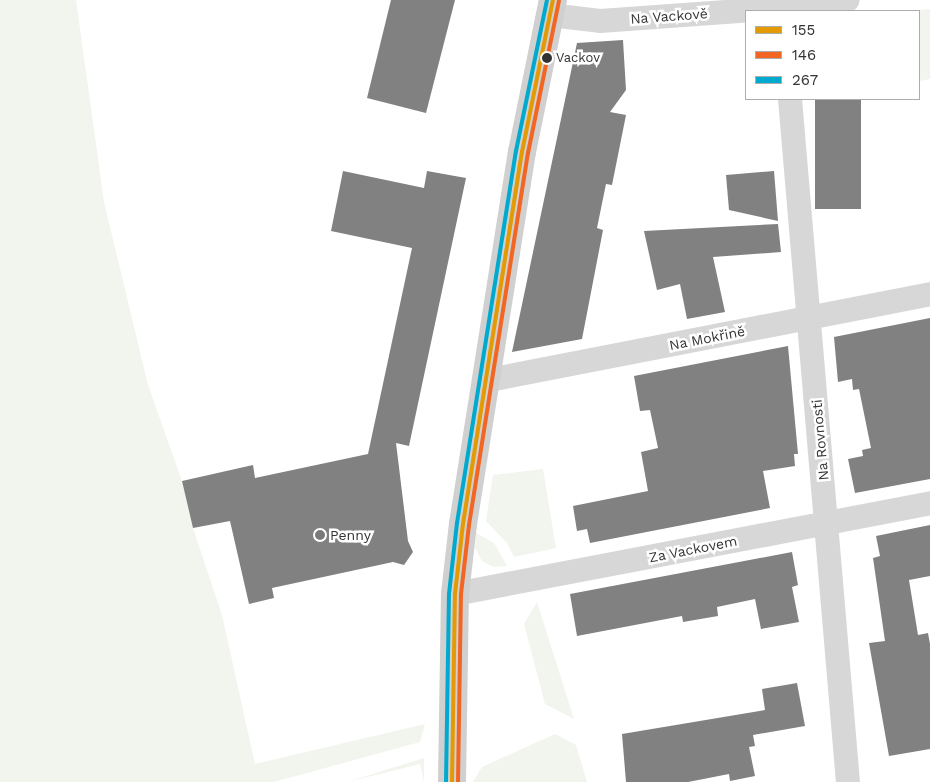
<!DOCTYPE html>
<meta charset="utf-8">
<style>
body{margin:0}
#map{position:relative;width:930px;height:782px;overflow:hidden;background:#fff;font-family:"Work Sans",sans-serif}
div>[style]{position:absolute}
.green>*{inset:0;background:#f1f5ed}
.building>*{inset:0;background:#818181;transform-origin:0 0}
.street>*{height:24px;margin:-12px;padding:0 12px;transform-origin:12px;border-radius:12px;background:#d7d7d7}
.secondary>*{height:28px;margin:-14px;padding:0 14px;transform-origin:14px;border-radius:14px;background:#d0d0d0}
.bus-1>*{height:4px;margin:-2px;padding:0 2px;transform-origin:2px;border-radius:2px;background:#e39a05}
.bus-2>*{height:4px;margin:-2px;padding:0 2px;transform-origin:2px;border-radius:2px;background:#f26522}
.bus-3>*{height:4px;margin:-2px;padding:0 2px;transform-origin:2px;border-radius:2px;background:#00a9ce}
.dots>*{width:14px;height:14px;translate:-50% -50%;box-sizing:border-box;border:2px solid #fff;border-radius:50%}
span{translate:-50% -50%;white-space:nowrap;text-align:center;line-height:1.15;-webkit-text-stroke:5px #fff;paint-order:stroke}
.bus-label{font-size:13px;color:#333}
.left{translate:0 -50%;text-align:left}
.street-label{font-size:14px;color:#333}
.poi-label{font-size:14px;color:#333}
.legend{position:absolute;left:745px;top:10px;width:175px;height:90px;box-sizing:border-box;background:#fff;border:1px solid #adadad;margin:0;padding:6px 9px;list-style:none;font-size:15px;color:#333}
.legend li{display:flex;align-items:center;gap:10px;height:25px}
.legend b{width:25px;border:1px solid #adadad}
</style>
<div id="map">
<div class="green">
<div style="clip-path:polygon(0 0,76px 0,104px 202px,148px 385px,182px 481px,193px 528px,222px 615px,255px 764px,425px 724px,420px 742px,274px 782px,0 782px)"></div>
<div style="clip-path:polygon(930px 9px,930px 79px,919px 81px,919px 11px,911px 11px)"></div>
<div style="clip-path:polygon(543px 469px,556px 548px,514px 557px,507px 543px,486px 521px,493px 475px)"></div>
<div style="clip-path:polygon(476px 533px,494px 543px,507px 566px,494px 567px,482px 561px,475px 548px)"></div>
<div style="clip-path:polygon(537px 602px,574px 719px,545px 704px,524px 624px)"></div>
<div style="clip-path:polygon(555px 734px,576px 745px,587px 782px,473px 782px,482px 767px)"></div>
<div style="clip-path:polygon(424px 758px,424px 782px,420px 764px,347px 782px)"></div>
</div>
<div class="building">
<div style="clip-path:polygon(391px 0,455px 0,426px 113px,367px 98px)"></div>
<div style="clip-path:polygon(623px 40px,626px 90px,610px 112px,626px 115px,612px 185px,606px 184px,597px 228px,603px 230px,582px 339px,512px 352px,577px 43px)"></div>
<div style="left:815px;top:99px;width:46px;height:110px"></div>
<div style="clip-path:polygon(343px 171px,424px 188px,427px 171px,466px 178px,409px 446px,396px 443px,408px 541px,413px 552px,404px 565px,393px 562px,272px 588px,274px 598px,249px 604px,230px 521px,193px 528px,182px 481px,253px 465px,255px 478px,368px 454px,412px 248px,331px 231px)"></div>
<div style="clip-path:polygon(774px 171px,778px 221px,729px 210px,726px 175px)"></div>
<div style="clip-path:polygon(778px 224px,781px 252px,713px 257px,725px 312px,687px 319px,680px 284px,657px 290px,644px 231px)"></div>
<div style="clip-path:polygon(930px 318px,930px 479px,855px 493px,848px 459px,863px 456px,862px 450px,871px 448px,859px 389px,853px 390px,852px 379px,838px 382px,834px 337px)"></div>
<div style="clip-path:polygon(788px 346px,798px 454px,794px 454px,795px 466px,763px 471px,770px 508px,590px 543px,587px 529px,577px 531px,573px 506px,648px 491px,641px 452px,658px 448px,650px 410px,640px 411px,634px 376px)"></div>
<div style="clip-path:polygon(930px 525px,930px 576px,909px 580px,918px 635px,928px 633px,930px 644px,930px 749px,889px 756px,869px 643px,885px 641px,873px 558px,880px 556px,876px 536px)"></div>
<div style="clip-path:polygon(792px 552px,798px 585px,792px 587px,799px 622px,761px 629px,755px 599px,717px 607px,718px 616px,683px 622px,682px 616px,577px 636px,570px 594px)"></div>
<div style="clip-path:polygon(797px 683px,805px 726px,753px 735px,755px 746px,749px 747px,755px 776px,730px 781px,729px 774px,688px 782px,626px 782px,622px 734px,765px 710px,762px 689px)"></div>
</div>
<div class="street">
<div style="left:550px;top:15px;width:50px;rotate:6.8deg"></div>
<div style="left:600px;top:21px;width:183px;rotate:-4.1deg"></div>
<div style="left:783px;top:8px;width:65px;rotate:-7deg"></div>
<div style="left:790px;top:99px;width:685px;rotate:85.15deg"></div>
<div style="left:484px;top:381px;width:454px;rotate:-11deg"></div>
<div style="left:455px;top:594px;width:484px;rotate:-10.8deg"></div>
</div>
<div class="secondary">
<div style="left:452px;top:782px;width:188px;rotate:-89.1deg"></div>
<div style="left:455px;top:594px;width:70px;rotate:-83.5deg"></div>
<div style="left:463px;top:524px;width:377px;rotate:-81deg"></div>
<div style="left:522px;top:152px;width:155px;rotate:-78.5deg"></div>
</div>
<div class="bus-1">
<div style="left:452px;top:782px;width:188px;rotate:-89.1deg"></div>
<div style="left:455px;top:594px;width:70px;rotate:-83.5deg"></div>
<div style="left:463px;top:524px;width:377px;rotate:-81deg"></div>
<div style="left:522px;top:152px;width:155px;rotate:-78.5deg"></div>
</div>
<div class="bus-2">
<div style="left:458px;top:782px;width:188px;rotate:-89.1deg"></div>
<div style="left:461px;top:594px;width:69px;rotate:-83.4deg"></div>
<div style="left:469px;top:525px;width:377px;rotate:-81deg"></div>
<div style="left:528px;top:153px;width:155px;rotate:-78.5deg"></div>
</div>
<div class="bus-3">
<div style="left:446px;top:782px;width:188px;rotate:-89.1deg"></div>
<div style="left:449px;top:594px;width:71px;rotate:-83.6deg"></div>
<div style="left:457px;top:523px;width:377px;rotate:-81deg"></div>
<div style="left:516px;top:151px;width:154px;rotate:-78.4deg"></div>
</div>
<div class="dots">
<div style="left:547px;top:58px;background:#333"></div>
<div style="left:320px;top:535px;background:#7a7a7a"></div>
</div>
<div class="bus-label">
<span class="left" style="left:556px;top:58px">Vackov</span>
</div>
<div class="street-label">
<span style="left:669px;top:16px;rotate:-4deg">Na Vackově</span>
<span style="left:707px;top:338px;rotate:-11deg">Na Mokřině</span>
<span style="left:820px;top:440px;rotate:-95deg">Na Rovnosti</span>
<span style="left:693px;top:549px;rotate:-11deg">Za Vackovem</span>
</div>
<div class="poi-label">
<span class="left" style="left:330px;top:535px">Penny</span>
</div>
<ul class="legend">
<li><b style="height:6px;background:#e39a05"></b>155</li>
<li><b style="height:6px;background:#f26522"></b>146</li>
<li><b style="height:6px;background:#00a9ce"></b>267</li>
</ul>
</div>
